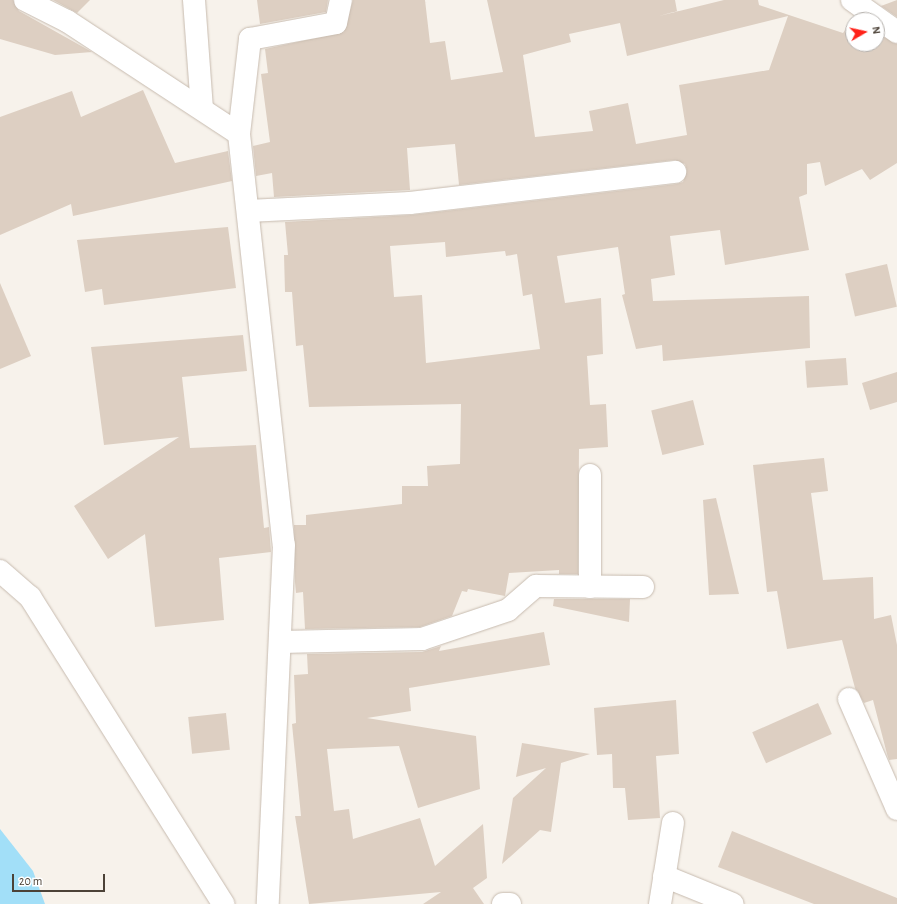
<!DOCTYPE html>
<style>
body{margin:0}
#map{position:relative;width:897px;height:904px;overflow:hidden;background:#f7f2eb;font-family:"Alegreya Sans",sans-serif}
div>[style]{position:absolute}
.water>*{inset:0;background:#a2dff8}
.building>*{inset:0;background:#ddcfc2;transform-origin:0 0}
.roads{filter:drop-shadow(0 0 1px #c7bbaf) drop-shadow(0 0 1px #c7bbaf)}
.minor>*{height:22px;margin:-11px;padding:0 11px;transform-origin:11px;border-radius:11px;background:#fff}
span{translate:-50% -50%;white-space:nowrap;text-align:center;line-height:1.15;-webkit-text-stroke:3px #fff;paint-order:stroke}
.north{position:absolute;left:845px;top:12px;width:40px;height:40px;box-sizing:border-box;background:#fff;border:1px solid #b7b3af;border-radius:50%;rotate:81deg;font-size:11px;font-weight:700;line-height:16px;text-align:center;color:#4c4237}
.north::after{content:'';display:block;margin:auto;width:14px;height:18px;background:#ff2219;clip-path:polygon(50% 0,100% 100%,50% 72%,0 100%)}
.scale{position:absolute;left:12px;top:874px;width:93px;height:18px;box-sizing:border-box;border:2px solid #4c4237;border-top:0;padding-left:5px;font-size:12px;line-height:14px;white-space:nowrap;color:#4c4237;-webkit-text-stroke:3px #fff;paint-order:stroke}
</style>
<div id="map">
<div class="water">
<div style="clip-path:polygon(0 829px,33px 871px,45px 904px,0 904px)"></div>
</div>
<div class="building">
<div style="clip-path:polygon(0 0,13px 0,19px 11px,92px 52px,55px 55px,0 39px)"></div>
<div style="clip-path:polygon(53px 0,90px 0,77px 13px)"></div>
<div style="clip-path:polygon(257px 0,328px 0,326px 12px,260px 24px)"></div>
<div style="clip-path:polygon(evenodd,353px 0,425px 0,430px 43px,445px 41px,451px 80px,503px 72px,487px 0,675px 0,677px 11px,659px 16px,724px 0,758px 0,759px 5px,843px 33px,855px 17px,859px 20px,853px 20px,853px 44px,877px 44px,877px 33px,897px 44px,897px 163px,870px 180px,862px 169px,825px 186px,820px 162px,807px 164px,807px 194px,799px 197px,809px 250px,725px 265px,720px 230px,670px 236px,675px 275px,651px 279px,653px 301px,809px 296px,810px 348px,663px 361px,662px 345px,636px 349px,622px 295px,625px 294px,618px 247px,557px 256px,565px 303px,601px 298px,603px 354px,587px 356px,590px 405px,606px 404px,608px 447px,579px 449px,578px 574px,559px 574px,559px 570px,509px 573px,505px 596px,468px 589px,467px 592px,462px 591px,452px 616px,420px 627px,305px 629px,303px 592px,296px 593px,295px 582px,294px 525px,306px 525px,306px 515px,402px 504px,402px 486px,428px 486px,427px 466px,460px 464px,461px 404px,309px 407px,303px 345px,296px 346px,292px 292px,285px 292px,284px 255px,288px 255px,285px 222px,411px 215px,676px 184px,683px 182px,687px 171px,685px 164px,674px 160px,459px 185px,455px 144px,407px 148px,410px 190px,274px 197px,272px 173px,256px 176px,253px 146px,270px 142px,261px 74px,268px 73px,265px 49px,344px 32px,353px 0,788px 16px,769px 70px,679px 85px,687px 135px,636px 144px,628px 103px,589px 111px,593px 131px,535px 137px,523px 55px,571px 42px,569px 34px,620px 23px,627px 56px,788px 16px,353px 0,445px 242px,446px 257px,505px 251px,506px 256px,517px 254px,523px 296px,532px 294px,540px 349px,426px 363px,422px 295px,394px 297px,390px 246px,445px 242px)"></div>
<div style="clip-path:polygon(897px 0,897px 17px,881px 6px)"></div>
<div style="clip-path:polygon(143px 90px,175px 163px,228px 151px,232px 181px,73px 216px,71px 204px,0 235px,0 117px,72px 91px,81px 117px)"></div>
<div style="clip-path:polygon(228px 227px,236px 288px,104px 305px,102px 289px,85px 292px,77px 240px)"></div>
<div style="left:887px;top:264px;width:44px;height:43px;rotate:77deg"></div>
<div style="clip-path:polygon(0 283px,31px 356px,0 369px)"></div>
<div style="clip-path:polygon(243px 335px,247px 371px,182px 377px,190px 448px,256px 445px,264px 528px,269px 527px,271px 552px,219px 558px,224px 620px,155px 627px,145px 534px,108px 559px,74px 506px,179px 437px,104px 445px,91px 347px)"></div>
<div style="left:846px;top:358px;width:27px;height:41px;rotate:86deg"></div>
<div style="clip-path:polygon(897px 372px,897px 402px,870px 410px,862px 383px)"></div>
<div style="left:693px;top:400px;width:46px;height:43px;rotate:76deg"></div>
<div style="clip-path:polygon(824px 458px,828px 491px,811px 493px,823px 580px,873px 577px,874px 619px,891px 615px,897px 645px,897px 759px,889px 760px,887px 754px,873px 700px,864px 703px,855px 688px,842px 640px,787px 649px,777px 591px,767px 592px,753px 465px)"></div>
<div style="clip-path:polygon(716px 498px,739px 594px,709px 595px,703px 500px)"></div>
<div style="clip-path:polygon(554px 599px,630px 599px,629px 622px,553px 606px)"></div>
<div style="clip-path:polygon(544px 632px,550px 665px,409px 688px,411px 711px,367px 718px,476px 736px,480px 789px,418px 808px,399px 746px,327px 749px,334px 811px,349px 809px,353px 839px,420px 818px,435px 866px,483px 824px,487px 878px,473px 888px,484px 904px,423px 904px,441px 892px,309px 904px,295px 816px,301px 816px,292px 724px,296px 723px,294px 675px,308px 674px,307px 654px,422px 652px,441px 646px,439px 651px)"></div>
<div style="clip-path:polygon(676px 700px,679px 754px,656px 756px,660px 818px,628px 820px,625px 788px,613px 788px,612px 754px,597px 755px,594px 708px)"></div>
<div style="left:818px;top:703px;width:34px;height:72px;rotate:66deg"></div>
<div style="left:226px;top:713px;width:37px;height:38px;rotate:84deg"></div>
<div style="clip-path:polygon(522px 743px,590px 754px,561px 763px,551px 832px,540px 830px,502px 864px,513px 798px,546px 768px,516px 777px)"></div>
<div style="clip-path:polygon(732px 831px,897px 898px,897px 904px,814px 904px,718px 867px)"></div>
</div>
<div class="roads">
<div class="minor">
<div style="left:25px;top:0;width:47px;rotate:26.6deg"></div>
<div style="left:67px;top:21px;width:206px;rotate:33.3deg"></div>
<div style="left:239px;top:134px;width:413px;rotate:83.8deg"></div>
<div style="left:284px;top:545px;width:359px;rotate:92.6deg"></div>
<div style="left:194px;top:0;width:109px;rotate:85.8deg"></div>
<div style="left:852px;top:0;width:55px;rotate:35.4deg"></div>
<div style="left:239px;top:134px;width:96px;rotate:-83.4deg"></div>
<div style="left:250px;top:39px;width:87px;rotate:-10.5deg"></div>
<div style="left:336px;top:23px;width:24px;rotate:-78deg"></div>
<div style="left:248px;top:211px;width:162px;rotate:-2.8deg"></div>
<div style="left:410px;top:203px;width:267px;rotate:-6.7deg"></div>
<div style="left:0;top:571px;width:40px;rotate:41deg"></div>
<div style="left:30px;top:597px;width:363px;rotate:57.8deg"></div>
<div style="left:590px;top:587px;width:112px;rotate:-90deg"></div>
<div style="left:280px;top:642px;width:142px;rotate:-1.2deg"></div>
<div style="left:422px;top:639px;width:91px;rotate:-18.6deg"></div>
<div style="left:508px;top:610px;width:37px;rotate:-41deg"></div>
<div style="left:536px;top:586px;width:107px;rotate:0.5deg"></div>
<div style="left:849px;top:699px;width:120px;rotate:66.4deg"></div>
<div style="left:664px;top:876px;width:74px;rotate:22.1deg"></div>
<div style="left:503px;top:904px;width:7px"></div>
<div style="left:660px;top:904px;width:82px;rotate:-80.9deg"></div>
</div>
</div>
<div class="north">N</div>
<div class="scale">20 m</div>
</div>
